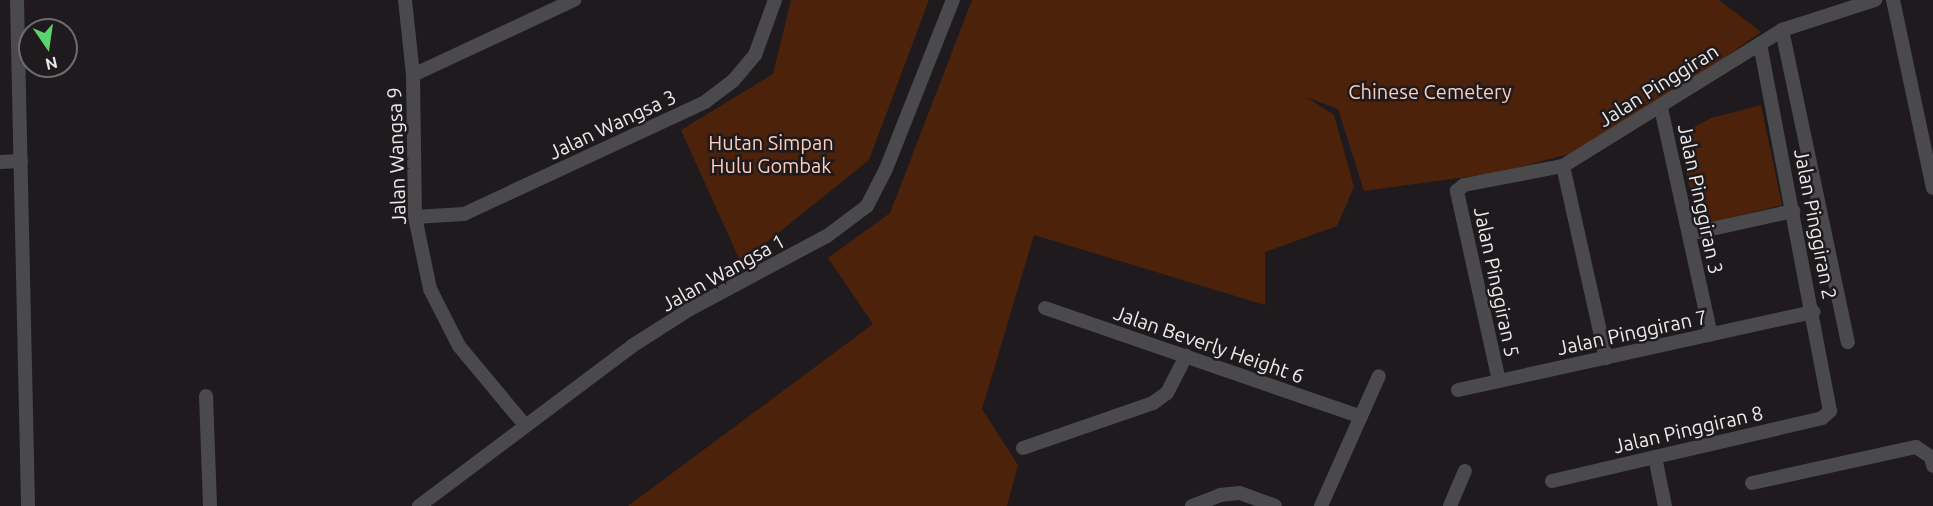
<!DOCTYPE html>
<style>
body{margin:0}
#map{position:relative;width:1933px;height:506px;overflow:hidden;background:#1e1a1d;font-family:Ubuntu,sans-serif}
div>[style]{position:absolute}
.green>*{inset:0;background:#4d220b}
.minor>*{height:14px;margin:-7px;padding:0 7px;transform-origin:7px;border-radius:7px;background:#4a494c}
span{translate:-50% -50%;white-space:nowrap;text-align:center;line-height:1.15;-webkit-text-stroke:5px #1e1a1d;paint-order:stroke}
.street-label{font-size:20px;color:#ece9eb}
.park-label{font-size:20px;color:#fdceb9}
.north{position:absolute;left:18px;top:18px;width:60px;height:60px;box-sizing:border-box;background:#1e1a1d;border:2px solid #706d6f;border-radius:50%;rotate:167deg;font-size:16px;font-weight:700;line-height:24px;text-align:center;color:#ece9eb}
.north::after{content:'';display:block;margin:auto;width:21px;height:27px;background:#5ad56e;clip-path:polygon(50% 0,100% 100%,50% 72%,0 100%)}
</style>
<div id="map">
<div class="green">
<div style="clip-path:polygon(791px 0,929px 0,869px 160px,741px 263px,681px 130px,773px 74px)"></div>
<div style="clip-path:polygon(972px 0,1719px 0,1761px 32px,1648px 111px,1572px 153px,1502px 172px,1364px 191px,1338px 109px,1306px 97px,1334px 115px,1354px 187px,1337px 226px,1265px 252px,1265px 305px,1034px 235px,982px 409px,1018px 465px,1007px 506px,628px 506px,873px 324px,828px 258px,890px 213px)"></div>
<div style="clip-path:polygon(1761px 105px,1782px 205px,1698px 226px,1678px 136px,1711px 118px)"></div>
</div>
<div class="minor">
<div style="left:17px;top:0;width:506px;rotate:88.75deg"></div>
<div style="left:405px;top:0;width:75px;rotate:83.9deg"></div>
<div style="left:413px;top:75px;width:142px;rotate:89.2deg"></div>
<div style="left:415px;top:217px;width:74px;rotate:78.2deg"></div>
<div style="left:430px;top:289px;width:64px;rotate:63deg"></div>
<div style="left:459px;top:346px;width:102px;rotate:50.2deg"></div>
<div style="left:1893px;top:0;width:192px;rotate:78deg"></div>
<div style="left:1782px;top:30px;width:319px;rotate:78.1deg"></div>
<div style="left:413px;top:75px;width:178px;rotate:-25deg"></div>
<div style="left:1661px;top:108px;width:232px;rotate:77.6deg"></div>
<div style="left:0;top:162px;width:21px;rotate:-3deg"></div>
<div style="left:1563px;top:166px;width:197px;rotate:77.4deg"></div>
<div style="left:415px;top:217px;width:49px;rotate:-3.5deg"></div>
<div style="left:464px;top:214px;width:266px;rotate:-24.9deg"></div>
<div style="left:705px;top:102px;width:35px;rotate:-37deg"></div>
<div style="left:733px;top:81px;width:34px;rotate:-50deg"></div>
<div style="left:755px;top:55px;width:59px;rotate:-70deg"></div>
<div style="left:1689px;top:234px;width:107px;rotate:-12.5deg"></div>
<div style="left:1045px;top:308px;width:334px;rotate:19deg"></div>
<div style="left:1499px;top:381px;width:195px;rotate:-102.5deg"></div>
<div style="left:1457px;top:191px;width:9px;rotate:-41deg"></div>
<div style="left:1464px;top:185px;width:101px;rotate:-10.9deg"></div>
<div style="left:1563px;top:166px;width:258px;rotate:-31.8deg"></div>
<div style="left:1782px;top:30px;width:98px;rotate:-17.9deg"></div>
<div style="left:1458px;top:390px;width:364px;rotate:-12.4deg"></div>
<div style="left:206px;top:396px;width:110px;rotate:87.9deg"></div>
<div style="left:1023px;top:448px;width:138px;rotate:-19.1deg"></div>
<div style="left:1153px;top:403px;width:17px;rotate:-36deg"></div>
<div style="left:1167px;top:393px;width:42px;rotate:-62.8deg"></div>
<div style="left:1655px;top:457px;width:50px;rotate:78.5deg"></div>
<div style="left:1552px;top:481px;width:277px;rotate:-13.1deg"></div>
<div style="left:1822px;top:418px;width:11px;rotate:-41deg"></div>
<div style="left:1830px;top:411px;width:374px;rotate:-100.8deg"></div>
<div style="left:1752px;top:483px;width:168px;rotate:-12.4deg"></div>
<div style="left:1916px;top:447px;width:18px;rotate:34deg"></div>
<div style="left:1931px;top:457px;width:9px;rotate:77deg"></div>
<div style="left:419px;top:506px;width:266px;rotate:-36.9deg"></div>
<div style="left:632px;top:346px;width:69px;rotate:-32.5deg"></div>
<div style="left:690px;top:309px;width:155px;rotate:-28.1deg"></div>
<div style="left:827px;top:236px;width:50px;rotate:-36.9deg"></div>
<div style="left:867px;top:206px;width:42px;rotate:-62.8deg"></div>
<div style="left:886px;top:169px;width:182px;rotate:-68.4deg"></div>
<div style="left:1192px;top:506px;width:30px;rotate:-21deg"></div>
<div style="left:1220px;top:495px;width:20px;rotate:-6deg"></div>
<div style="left:1240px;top:493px;width:37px;rotate:20deg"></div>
<div style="left:1321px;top:506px;width:142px;rotate:-66deg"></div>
<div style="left:1450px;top:506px;width:38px;rotate:-67deg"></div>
</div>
<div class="street-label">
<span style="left:1658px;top:85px;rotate:-32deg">Jalan Pinggiran</span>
<span style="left:612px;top:124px;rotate:-25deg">Jalan Wangsa 3</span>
<span style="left:396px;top:156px;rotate:-92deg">Jalan Wangsa 9</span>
<span style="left:1701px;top:199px;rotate:78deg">Jalan Pinggiran 3</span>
<span style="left:1816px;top:224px;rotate:79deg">Jalan Pinggiran 2</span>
<span style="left:723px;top:272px;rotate:-29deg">Jalan Wangsa 1</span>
<span style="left:1497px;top:282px;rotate:78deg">Jalan Pinggiran 5</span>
<span style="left:1632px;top:332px;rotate:-12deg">Jalan Pinggiran 7</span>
<span style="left:1209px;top:344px;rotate:19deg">Jalan Beverly Height 6</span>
<span style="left:1688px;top:429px;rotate:-13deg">Jalan Pinggiran 8</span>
</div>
<div class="park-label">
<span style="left:1430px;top:91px">Chinese Cemetery</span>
<span style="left:771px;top:154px">Hutan Simpan<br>Hulu Gombak</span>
</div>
<div class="north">N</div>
</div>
